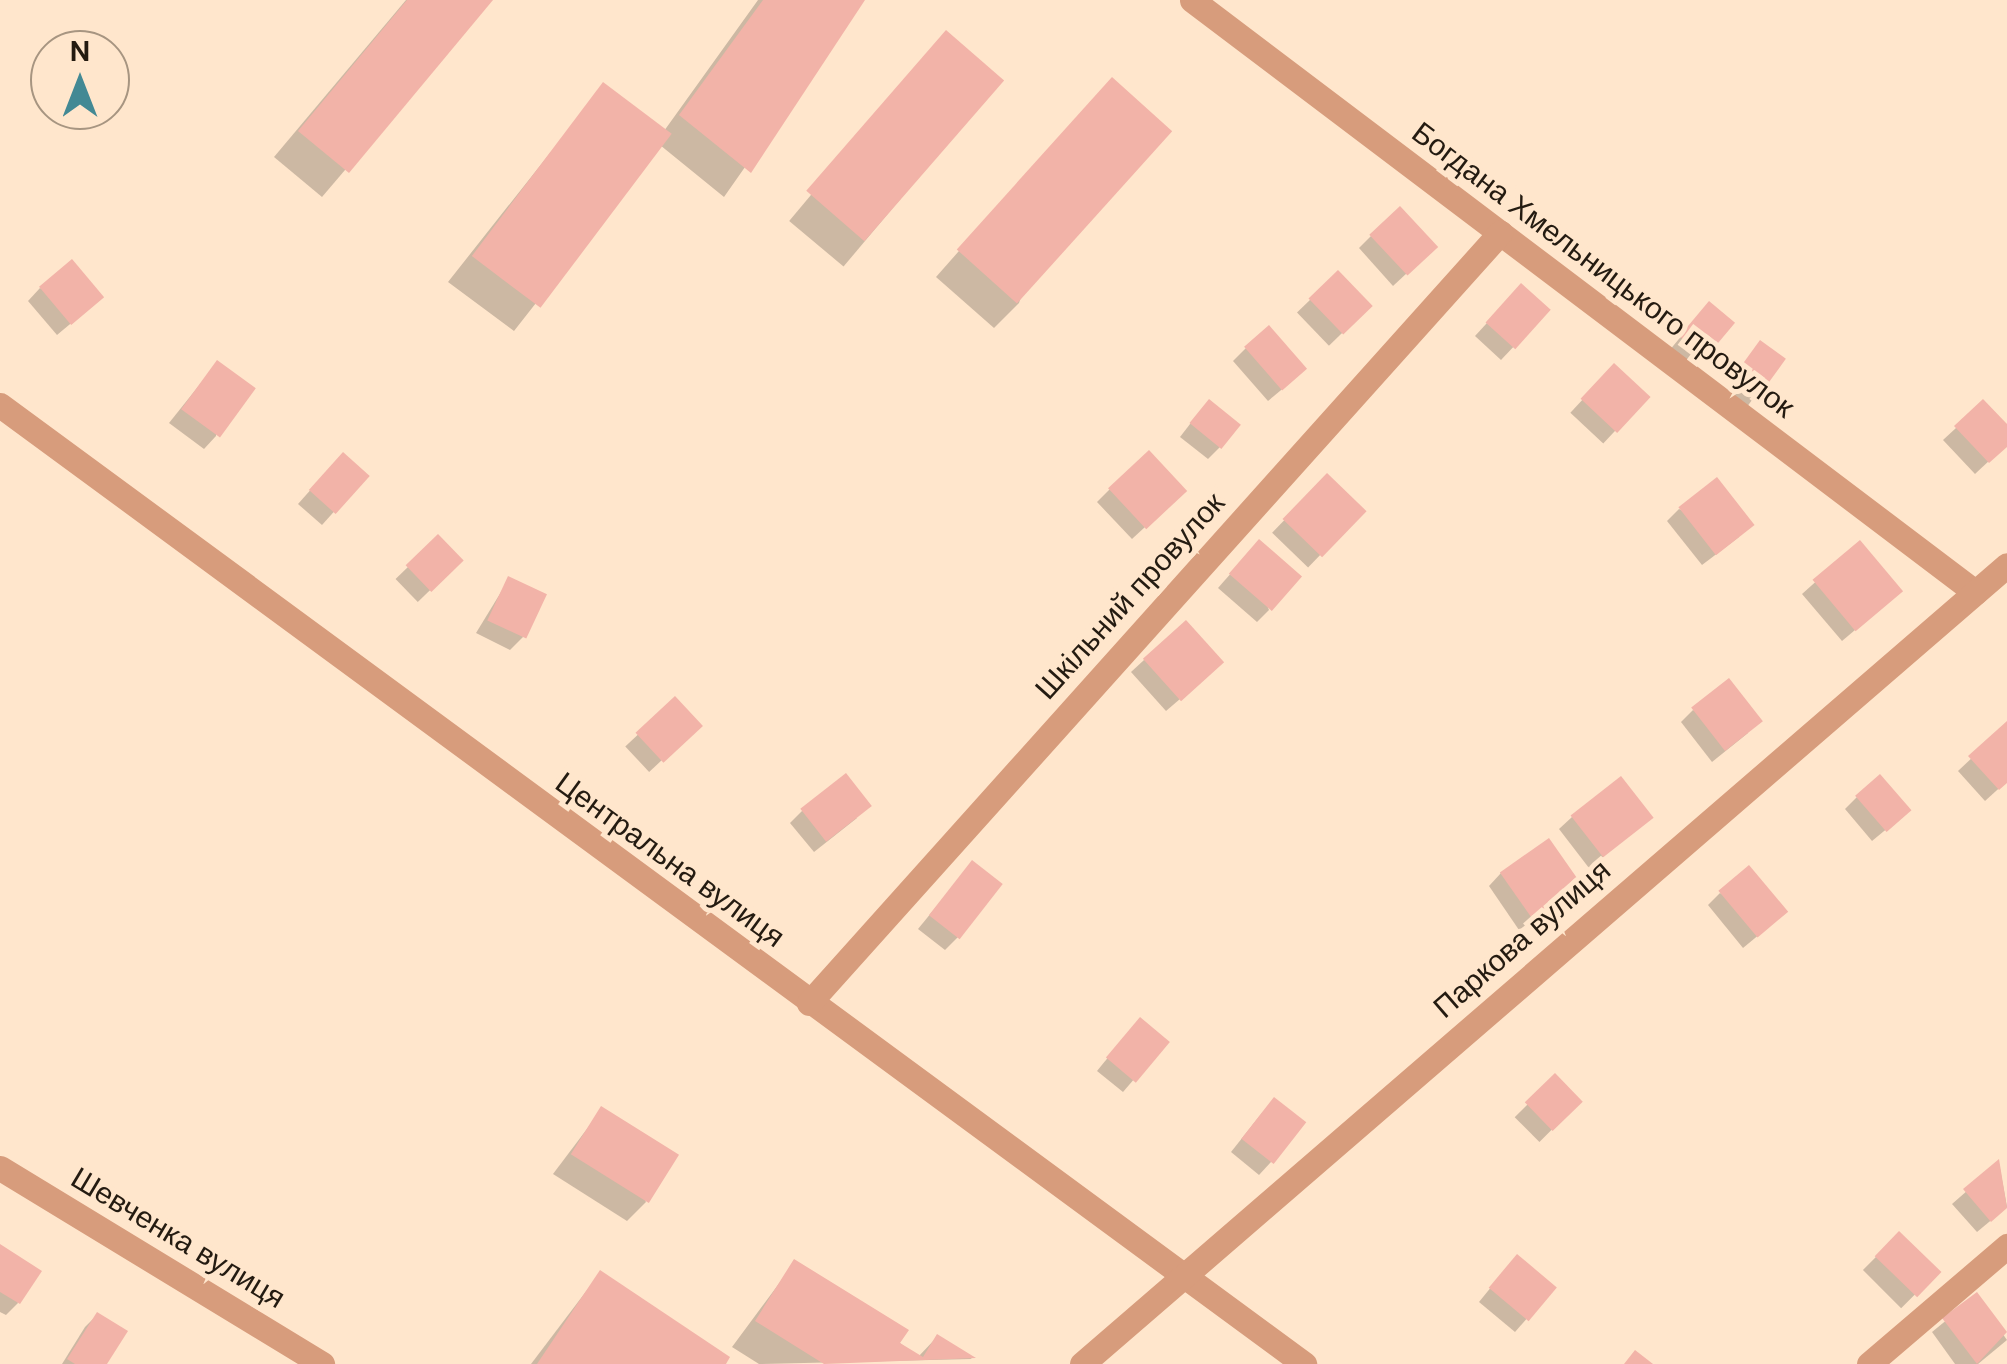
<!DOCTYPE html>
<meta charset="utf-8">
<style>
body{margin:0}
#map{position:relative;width:2007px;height:1364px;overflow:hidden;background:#ffe6cc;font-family:"DM Sans",sans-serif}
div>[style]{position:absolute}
.shadow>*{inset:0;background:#0003;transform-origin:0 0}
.building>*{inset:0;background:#f2b3a8;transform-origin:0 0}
.street>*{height:25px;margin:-12.5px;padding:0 12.5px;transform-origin:12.5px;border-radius:12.5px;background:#d79c7c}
span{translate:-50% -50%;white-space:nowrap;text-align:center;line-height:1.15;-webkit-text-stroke:10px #ffe6cc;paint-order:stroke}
.street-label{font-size:30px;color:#241b11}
.north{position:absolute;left:30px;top:30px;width:100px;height:100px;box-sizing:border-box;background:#ffe6cc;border:2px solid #a79581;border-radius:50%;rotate:0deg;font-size:28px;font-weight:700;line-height:40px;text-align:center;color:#241b11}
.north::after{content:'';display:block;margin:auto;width:35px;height:45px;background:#438994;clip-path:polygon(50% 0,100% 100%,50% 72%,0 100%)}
</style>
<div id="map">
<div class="shadow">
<div style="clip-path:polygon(406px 0,490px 0,322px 197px,274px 157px)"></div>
<div style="clip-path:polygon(758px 0,862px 0,724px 197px,660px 145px,514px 331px,448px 282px,603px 86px,664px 131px)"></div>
<div style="left:946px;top:34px;width:71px;height:244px;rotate:40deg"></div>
<div style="clip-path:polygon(1087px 106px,1019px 303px,994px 328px,936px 277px)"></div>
<div style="clip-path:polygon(1371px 236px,1435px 247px,1393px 286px,1359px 248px)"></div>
<div style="left:1338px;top:273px;width:46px;height:57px;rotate:46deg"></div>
<div style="clip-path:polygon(40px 288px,88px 309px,57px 335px,28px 301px)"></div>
<div style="clip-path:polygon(1509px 299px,1548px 310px,1501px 360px,1475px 336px)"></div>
<div style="clip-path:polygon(1697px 317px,1731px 323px,1690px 369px,1669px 351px)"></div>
<div style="left:1760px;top:343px;width:27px;height:65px;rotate:36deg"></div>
<div style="clip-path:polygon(1246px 348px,1292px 381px,1268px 401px,1233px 361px)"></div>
<div style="clip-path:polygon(217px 363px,216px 436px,204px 449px,169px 423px)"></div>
<div style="left:1614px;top:366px;width:45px;height:64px;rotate:43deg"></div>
<div style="clip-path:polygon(1197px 415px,1220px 447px,1208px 459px,1180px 437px)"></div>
<div style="clip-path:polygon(1956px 428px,2007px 428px,2007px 444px,1975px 474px,1943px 440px)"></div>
<div style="clip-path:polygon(330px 468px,366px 476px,322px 525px,298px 504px)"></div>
<div style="left:1327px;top:476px;width:50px;height:79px;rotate:44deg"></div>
<div style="clip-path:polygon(1110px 489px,1171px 503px,1132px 539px,1097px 502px)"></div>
<div style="clip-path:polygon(1679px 509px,1739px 537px,1702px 565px,1667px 521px)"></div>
<div style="left:438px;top:538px;width:32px;height:59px;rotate:46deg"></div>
<div style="clip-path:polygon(1859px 543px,1887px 603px,1842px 641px,1802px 594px)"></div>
<div style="clip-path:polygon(1247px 555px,1269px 610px,1257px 622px,1218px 588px)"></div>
<div style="clip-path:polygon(509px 579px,523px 637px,510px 650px,476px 633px)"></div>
<div style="clip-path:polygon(1144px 660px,1208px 675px,1166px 711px,1131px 672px)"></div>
<div style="left:675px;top:700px;width:35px;height:68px;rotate:47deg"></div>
<div style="clip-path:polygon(1693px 710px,1748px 733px,1712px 762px,1681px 722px)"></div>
<div style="clip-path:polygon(2007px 725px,2007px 781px,1985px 801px,1958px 771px)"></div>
<div style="clip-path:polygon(1857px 797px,1895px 822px,1872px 841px,1845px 809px)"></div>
<div style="clip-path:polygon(802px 811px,857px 818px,814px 852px,790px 823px)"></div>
<div style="clip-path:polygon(1572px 817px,1651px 818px,1589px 868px,1559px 829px)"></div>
<div style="clip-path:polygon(972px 863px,958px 937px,945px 950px,918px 929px)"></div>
<div style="clip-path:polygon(1501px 873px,1579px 885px,1519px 930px,1489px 886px)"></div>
<div style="clip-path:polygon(1720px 893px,1772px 924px,1743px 948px,1708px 905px)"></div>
<div style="clip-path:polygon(1128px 1033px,1166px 1042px,1123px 1092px,1097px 1071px)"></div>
<div style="left:1555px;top:1077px;width:35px;height:57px;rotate:45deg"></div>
<div style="clip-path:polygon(602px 1109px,646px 1202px,627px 1221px,553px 1174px)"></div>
<div style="clip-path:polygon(1262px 1113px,1271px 1162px,1259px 1175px,1231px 1152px)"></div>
<div style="clip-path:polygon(1999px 1163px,2007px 1207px,1977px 1232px,1952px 1204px)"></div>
<div style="left:1899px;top:1234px;width:54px;height:51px;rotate:45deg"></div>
<div style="clip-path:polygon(0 1247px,18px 1303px,6px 1315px,0 1312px)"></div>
<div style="clip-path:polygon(795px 1262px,918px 1357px,937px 1337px,972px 1359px,759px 1364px,732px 1347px)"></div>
<div style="clip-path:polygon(1505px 1270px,1554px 1288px,1515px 1332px,1479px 1302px)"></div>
<div style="clip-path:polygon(600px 1273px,723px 1364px,531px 1364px)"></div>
<div style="clip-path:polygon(1976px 1296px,2007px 1340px,1978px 1364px,1955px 1364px,1932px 1332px)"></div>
<div style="clip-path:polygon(97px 1315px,105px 1364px,62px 1364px,85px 1327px)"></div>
</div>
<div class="building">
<div style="clip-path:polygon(407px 0,493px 0,349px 173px,298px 131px)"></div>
<div style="clip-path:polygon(763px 0,865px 0,751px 173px,679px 115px)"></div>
<div style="left:946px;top:30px;width:77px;height:213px;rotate:41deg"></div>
<div style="left:1112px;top:77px;width:81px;height:232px;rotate:42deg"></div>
<div style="left:603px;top:82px;width:86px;height:218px;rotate:37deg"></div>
<div style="left:1400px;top:206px;width:56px;height:42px;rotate:47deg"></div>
<div style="left:72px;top:259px;width:50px;height:43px;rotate:50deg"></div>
<div style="left:1338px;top:270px;width:50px;height:41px;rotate:46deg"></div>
<div style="left:1521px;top:283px;width:40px;height:53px;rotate:42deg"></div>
<div style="left:1709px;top:301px;width:34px;height:46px;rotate:40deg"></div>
<div style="left:1269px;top:325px;width:58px;height:33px;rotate:49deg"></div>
<div style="left:1760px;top:340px;width:32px;height:50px;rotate:36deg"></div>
<div style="left:217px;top:360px;width:48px;height:61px;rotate:36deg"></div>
<div style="left:1614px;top:363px;width:50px;height:49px;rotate:43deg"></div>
<div style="left:1209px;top:399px;width:41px;height:31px;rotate:39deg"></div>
<div style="clip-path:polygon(1983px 399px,2007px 424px,2007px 447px,1989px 463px,1954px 426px)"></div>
<div style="left:1149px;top:450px;width:56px;height:56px;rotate:47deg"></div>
<div style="left:343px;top:452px;width:36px;height:51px;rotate:42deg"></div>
<div style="left:1327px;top:473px;width:55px;height:64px;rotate:44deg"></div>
<div style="left:1717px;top:477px;width:61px;height:49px;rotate:52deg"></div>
<div style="left:438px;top:534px;width:37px;height:45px;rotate:46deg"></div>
<div style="left:1259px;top:539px;width:57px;height:46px;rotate:41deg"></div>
<div style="left:1860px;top:540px;width:67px;height:62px;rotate:50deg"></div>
<div style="left:508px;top:576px;width:43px;height:49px;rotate:25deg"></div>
<div style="left:1186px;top:620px;width:57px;height:58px;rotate:48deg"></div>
<div style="left:1729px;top:678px;width:55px;height:48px;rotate:52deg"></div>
<div style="left:675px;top:696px;width:41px;height:54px;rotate:47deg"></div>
<div style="clip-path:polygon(2007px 721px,2007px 783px,1999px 790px,1968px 756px)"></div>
<div style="left:846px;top:773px;width:42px;height:58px;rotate:52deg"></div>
<div style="left:1880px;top:774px;width:48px;height:33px;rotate:49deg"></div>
<div style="left:1621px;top:776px;width:53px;height:64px;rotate:52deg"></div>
<div style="left:1549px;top:838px;width:57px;height:60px;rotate:55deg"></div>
<div style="left:972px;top:860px;width:39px;height:70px;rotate:38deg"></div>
<div style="left:1749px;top:865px;width:61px;height:40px;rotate:50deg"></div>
<div style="left:1140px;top:1017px;width:39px;height:53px;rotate:40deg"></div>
<div style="left:1555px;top:1073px;width:40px;height:42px;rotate:46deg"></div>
<div style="left:1274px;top:1097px;width:41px;height:53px;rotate:38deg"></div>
<div style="left:601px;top:1106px;width:92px;height:57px;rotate:32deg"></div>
<div style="clip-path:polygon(1999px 1159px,2007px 1208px,1991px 1222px,1963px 1189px)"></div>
<div style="left:1899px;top:1231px;width:59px;height:35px;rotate:44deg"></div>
<div style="clip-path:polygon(0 1244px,42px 1271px,20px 1304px,0 1292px)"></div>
<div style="left:1517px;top:1254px;width:52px;height:44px;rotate:40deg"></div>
<div style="clip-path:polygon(794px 1259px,909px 1330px,900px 1343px,923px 1357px,937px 1334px,976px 1358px,824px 1364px,755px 1321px)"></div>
<div style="clip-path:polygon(600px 1270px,730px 1357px,726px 1364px,537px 1364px)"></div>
<div style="clip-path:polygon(1977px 1292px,2007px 1332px,1977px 1364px,1942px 1318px)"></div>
<div style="clip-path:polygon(97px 1312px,128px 1331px,107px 1364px,75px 1364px,67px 1359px)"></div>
<div style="clip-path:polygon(1635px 1350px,1653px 1364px,1624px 1364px)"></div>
</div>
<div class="street">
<div style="left:1192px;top:0;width:982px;rotate:37.09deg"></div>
<div style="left:0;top:405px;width:1619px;rotate:36.33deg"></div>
<div style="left:809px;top:1003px;width:1035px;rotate:-48.1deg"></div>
<div style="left:0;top:1168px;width:377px;rotate:31.3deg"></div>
<div style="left:1082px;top:1364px;width:1222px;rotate:-40.82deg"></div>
<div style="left:1869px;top:1364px;width:182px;rotate:-40.5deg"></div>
</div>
<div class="street-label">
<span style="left:1603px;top:270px;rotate:37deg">Богдана Хмельницького провулок</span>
<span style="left:1130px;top:596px;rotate:-48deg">Шкільний провулок</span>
<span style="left:670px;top:860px;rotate:36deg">Центральна вулиця</span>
<span style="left:1522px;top:939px;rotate:-41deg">Паркова вулиця</span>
<span style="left:178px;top:1238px;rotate:31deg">Шевченка вулиця</span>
</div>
<div class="north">N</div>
</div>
